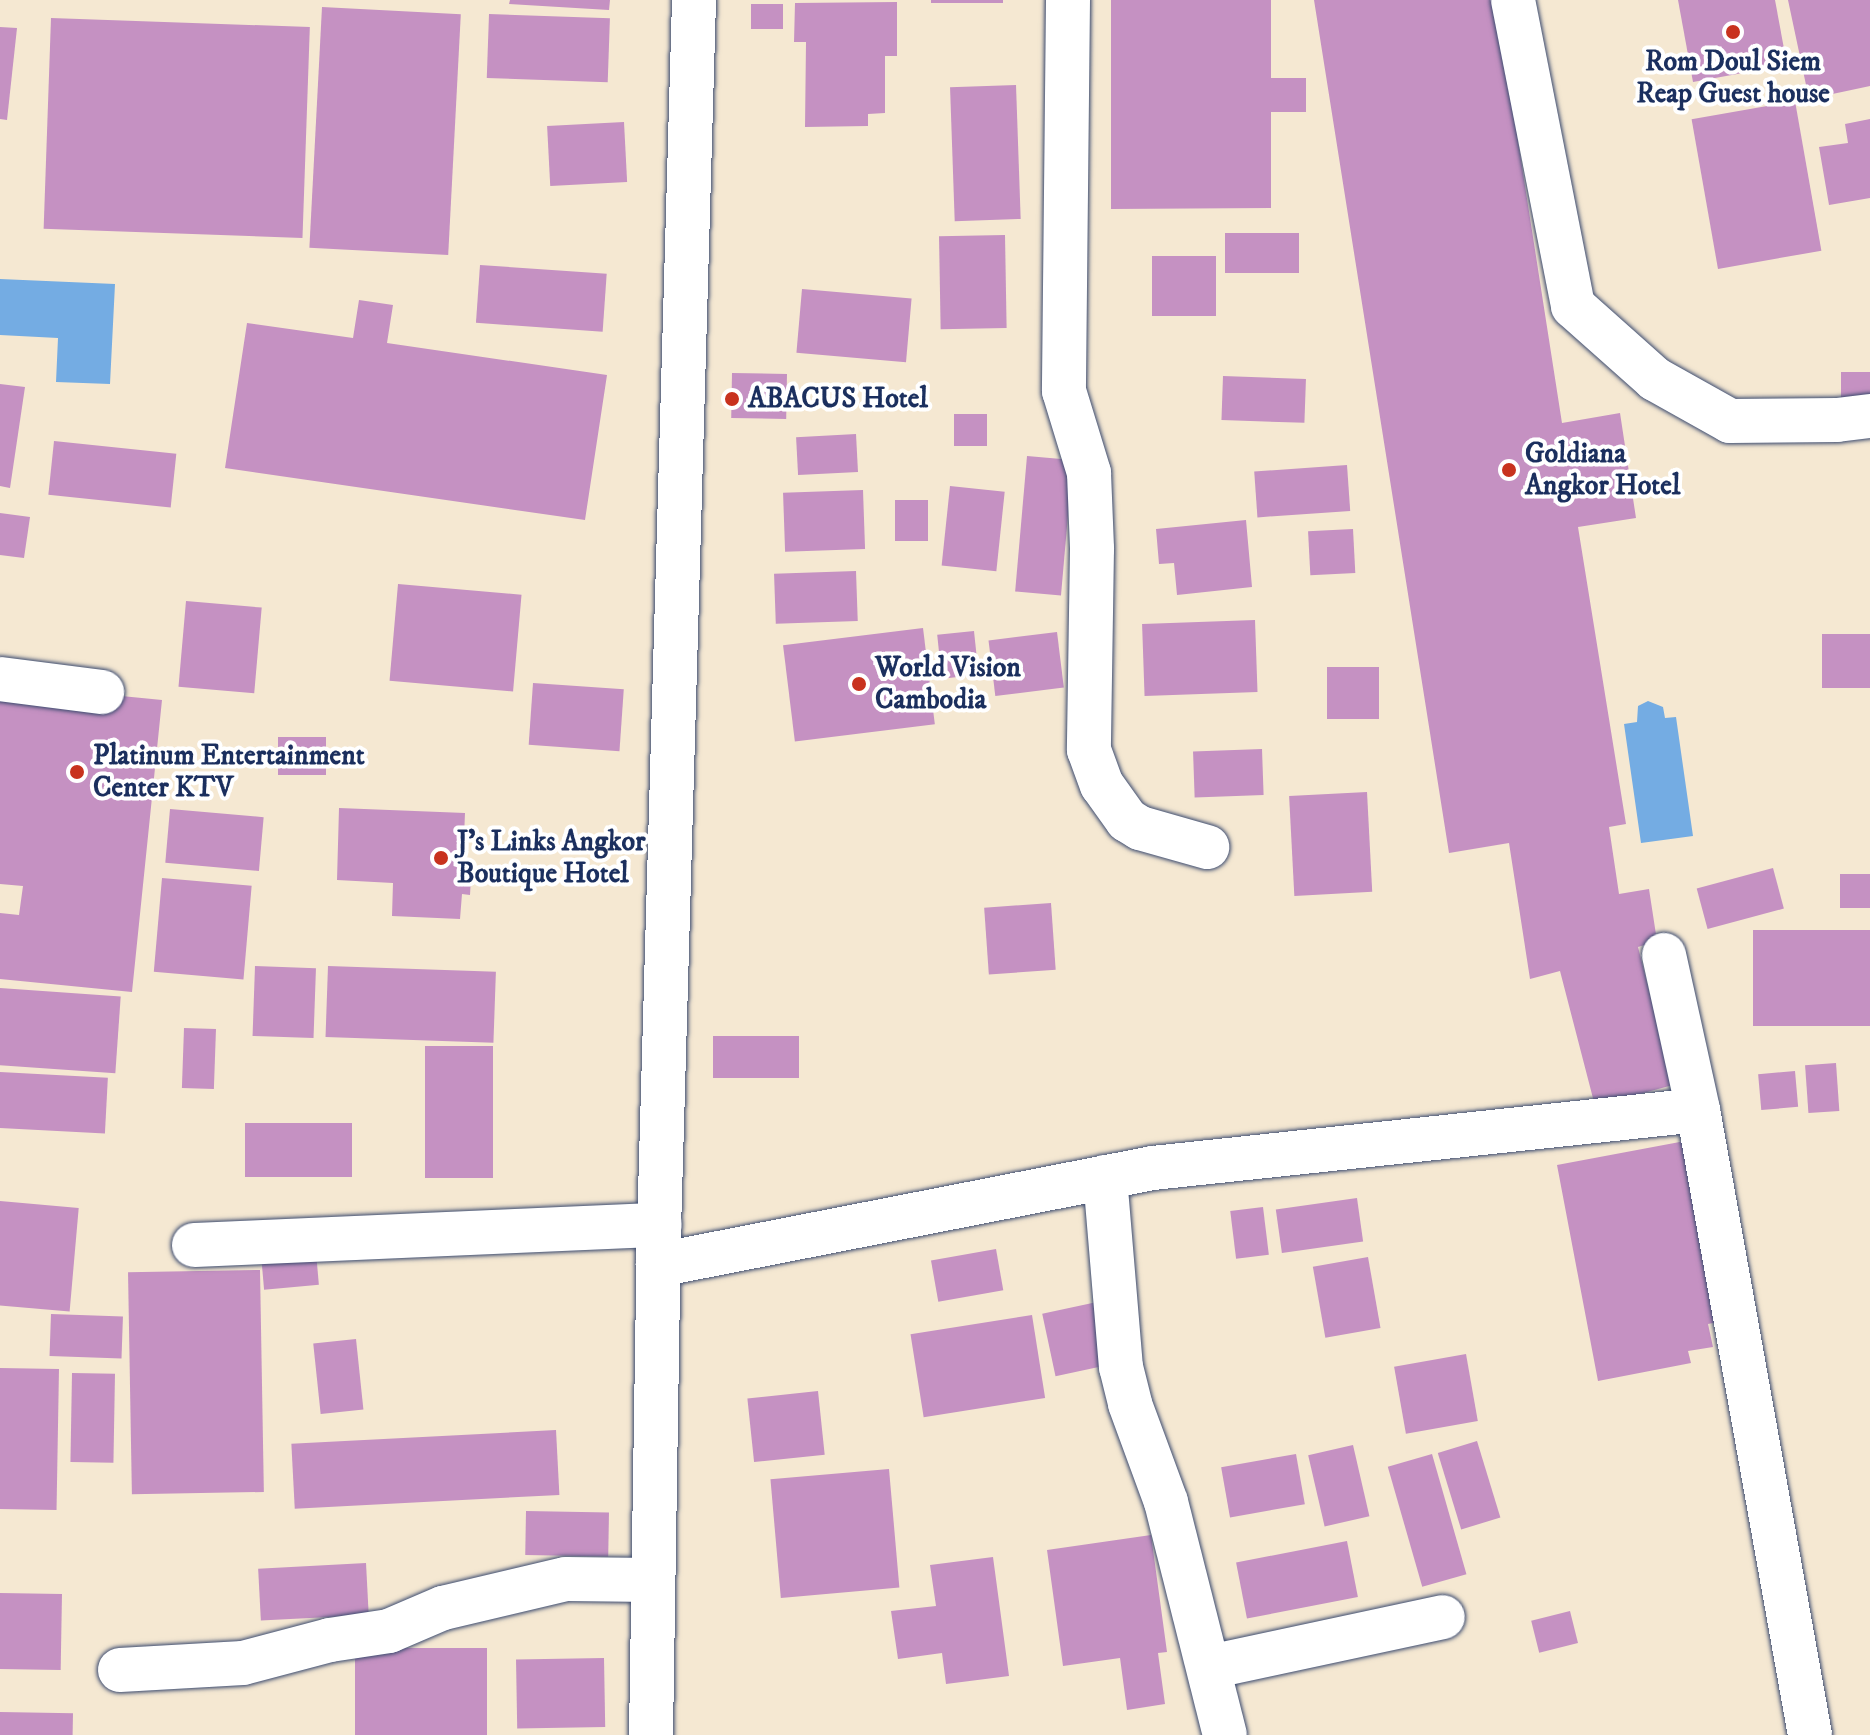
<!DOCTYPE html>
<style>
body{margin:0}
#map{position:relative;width:1870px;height:1735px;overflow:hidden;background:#f5e8d2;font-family:"IM FELL DW Pica",serif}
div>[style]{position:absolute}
.water>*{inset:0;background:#74ace3}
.building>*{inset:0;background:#c591c2;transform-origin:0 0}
.roads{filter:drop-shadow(0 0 2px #3c4b6f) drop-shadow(0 0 2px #3c4b6f)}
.minor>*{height:44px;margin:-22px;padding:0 22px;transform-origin:22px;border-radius:22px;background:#fff}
.dots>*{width:22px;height:22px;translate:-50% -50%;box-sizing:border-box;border:4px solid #fff;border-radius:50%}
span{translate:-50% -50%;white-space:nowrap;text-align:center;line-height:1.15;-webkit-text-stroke:8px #fff;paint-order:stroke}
.poi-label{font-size:28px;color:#1b2f5e;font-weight:700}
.left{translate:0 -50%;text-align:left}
</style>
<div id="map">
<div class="water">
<div style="clip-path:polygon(0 279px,115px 284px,110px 384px,56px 382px,58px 338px,0 335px)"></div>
<div style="clip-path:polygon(1648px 701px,1663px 707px,1665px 718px,1676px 717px,1693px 836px,1641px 843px,1624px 724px,1637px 722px,1638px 706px)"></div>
</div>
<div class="building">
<div style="clip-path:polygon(510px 0,610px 0,609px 10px,509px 4px)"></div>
<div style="left:931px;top:0;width:72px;height:3px"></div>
<div style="clip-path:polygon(1111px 0,1271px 0,1271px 78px,1306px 78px,1306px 112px,1271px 112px,1271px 208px,1111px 209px)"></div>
<div style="clip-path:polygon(1314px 0,1496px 0,1562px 423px,1620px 413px,1636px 518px,1578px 527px,1626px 824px,1609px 827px,1619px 894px,1649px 889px,1657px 941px,1638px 947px,1673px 1085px,1595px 1106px,1560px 971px,1530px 979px,1509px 843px,1449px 853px)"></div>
<div style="clip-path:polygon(1678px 0,1775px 0,1787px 65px,1693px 82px)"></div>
<div style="clip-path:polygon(1788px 0,1870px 0,1870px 86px,1809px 99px)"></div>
<div style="clip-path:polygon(897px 2px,897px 56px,885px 56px,885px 113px,868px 114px,868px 126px,805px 127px,806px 42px,794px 42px,795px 3px)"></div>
<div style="left:783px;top:4px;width:25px;height:32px;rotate:90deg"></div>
<div style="left:322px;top:7px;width:139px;height:241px;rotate:3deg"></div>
<div style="left:489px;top:14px;width:121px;height:64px;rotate:2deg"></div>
<div style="left:51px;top:18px;width:259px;height:211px;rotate:2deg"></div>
<div style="clip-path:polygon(0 27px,17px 28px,7px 120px,0 119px)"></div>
<div style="left:1016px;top:85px;width:134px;height:66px;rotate:88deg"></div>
<div style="left:1795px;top:101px;width:152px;height:105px;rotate:80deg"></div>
<div style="clip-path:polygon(1870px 119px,1870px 198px,1829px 205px,1819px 147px,1848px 143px,1845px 124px)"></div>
<div style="left:624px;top:122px;width:60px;height:77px;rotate:87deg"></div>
<div style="left:1225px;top:233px;width:74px;height:40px"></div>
<div style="left:1005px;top:235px;width:93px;height:66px;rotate:89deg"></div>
<div style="left:1152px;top:256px;width:64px;height:60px"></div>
<div style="left:480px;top:265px;width:127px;height:58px;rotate:4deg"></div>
<div style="left:802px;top:289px;width:110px;height:64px;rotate:5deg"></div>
<div style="clip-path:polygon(359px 300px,393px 305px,387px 343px,607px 375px,585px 520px,225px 468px,247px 323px,353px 338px)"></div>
<div style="left:1870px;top:372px;width:27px;height:29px;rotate:90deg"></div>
<div style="left:732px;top:373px;width:55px;height:45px;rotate:1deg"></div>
<div style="left:1223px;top:376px;width:83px;height:44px;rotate:2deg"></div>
<div style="clip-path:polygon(0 384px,25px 387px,10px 488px,0 486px)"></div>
<div style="left:954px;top:414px;width:33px;height:32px"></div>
<div style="left:856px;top:434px;width:38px;height:60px;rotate:87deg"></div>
<div style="left:54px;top:441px;width:123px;height:54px;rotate:6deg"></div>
<div style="left:1027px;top:456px;width:46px;height:136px;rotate:5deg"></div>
<div style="left:1347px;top:465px;width:46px;height:93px;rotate:86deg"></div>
<div style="left:950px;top:486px;width:55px;height:80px;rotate:6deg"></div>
<div style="left:863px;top:490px;width:59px;height:80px;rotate:88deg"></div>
<div style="left:895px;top:500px;width:33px;height:41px"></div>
<div style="clip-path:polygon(0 513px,30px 517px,24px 558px,0 555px)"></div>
<div style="clip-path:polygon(1246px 520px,1252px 587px,1177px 595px,1174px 563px,1159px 564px,1156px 529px)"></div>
<div style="left:1353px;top:529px;width:44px;height:45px;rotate:87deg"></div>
<div style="left:856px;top:571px;width:50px;height:82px;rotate:88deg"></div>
<div style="left:398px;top:584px;width:124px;height:97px;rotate:5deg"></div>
<div style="left:186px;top:601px;width:76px;height:86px;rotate:5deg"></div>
<div style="left:1255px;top:620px;width:72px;height:113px;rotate:88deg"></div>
<div style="left:923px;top:628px;width:97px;height:141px;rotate:83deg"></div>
<div style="left:974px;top:631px;width:44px;height:37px;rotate:84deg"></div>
<div style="left:1057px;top:632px;width:56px;height:69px;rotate:83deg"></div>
<div style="left:1870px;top:634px;width:54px;height:48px;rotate:90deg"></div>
<div style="left:1327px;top:667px;width:52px;height:52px"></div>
<div style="left:533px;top:683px;width:91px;height:62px;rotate:4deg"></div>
<div style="clip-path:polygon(0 684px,162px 700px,132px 992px,0 979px,0 913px,19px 915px,23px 886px,0 884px)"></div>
<div style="left:278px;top:737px;width:48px;height:38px"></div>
<div style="left:1262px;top:749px;width:46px;height:69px;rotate:88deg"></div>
<div style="left:1367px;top:792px;width:100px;height:78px;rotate:87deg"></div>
<div style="clip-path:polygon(339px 808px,465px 813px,463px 861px,472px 860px,470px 895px,462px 894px,460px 919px,392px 916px,393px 883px,337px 880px)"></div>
<div style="left:170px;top:809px;width:94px;height:54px;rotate:5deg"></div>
<div style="left:1773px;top:868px;width:42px;height:79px;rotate:75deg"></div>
<div style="left:1870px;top:874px;width:34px;height:30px;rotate:90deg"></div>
<div style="left:162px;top:878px;width:90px;height:94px;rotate:5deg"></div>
<div style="left:1051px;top:903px;width:67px;height:67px;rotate:86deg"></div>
<div style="left:1870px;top:930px;width:96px;height:117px;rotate:90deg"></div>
<div style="left:255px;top:966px;width:61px;height:70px;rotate:2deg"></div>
<div style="left:328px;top:966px;width:168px;height:71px;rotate:2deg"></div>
<div style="left:0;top:988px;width:121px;height:77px;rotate:4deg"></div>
<div style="left:184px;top:1028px;width:32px;height:60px;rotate:2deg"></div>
<div style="left:713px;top:1036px;width:86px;height:42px"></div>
<div style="left:425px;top:1046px;width:68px;height:132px"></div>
<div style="left:1836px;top:1063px;width:48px;height:31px;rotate:86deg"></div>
<div style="left:1795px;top:1071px;width:36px;height:37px;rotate:85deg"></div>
<div style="left:0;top:1072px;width:108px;height:56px;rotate:3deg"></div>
<div style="left:245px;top:1123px;width:107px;height:54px"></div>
<div style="clip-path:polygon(1685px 1141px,1718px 1322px,1708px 1324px,1713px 1347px,1688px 1351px,1691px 1363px,1598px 1381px,1557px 1165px)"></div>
<div style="left:1357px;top:1198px;width:44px;height:82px;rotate:82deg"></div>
<div style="left:0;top:1201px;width:79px;height:104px;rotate:5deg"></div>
<div style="left:1263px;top:1207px;width:48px;height:33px;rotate:83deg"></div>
<div style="left:996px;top:1249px;width:42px;height:66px;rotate:80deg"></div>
<div style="left:316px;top:1252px;width:33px;height:55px;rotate:85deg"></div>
<div style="left:1368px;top:1257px;width:72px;height:56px;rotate:80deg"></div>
<div style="left:260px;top:1270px;width:222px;height:132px;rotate:89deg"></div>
<div style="left:1097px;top:1302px;width:64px;height:56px;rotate:78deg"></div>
<div style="left:51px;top:1314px;width:72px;height:42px;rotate:2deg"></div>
<div style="left:1032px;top:1315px;width:84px;height:123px;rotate:81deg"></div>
<div style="left:356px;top:1339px;width:71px;height:43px;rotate:84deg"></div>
<div style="left:1466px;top:1354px;width:68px;height:73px;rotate:80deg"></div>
<div style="left:0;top:1368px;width:59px;height:141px;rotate:1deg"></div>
<div style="left:72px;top:1373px;width:43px;height:89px;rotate:1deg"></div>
<div style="left:818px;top:1391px;width:64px;height:71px;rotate:84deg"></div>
<div style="left:556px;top:1430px;width:65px;height:265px;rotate:87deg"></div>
<div style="left:1477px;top:1441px;width:80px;height:41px;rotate:73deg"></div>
<div style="left:1353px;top:1445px;width:73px;height:46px;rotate:77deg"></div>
<div style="left:1296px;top:1454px;width:51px;height:76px;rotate:80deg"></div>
<div style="left:1432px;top:1454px;width:125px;height:46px;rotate:74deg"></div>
<div style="left:889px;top:1469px;width:119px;height:119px;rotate:85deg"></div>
<div style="left:526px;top:1511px;width:83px;height:44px;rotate:1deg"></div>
<div style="clip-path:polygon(1151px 1535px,1167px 1652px,1158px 1653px,1165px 1704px,1127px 1710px,1120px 1658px,1063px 1666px,1047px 1550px)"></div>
<div style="left:1347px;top:1541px;width:57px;height:113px;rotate:79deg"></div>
<div style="clip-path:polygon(993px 1557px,1009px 1676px,946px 1684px,942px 1653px,898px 1659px,891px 1611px,936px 1606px,930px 1565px)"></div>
<div style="left:366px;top:1563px;width:52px;height:108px;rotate:87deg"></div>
<div style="left:0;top:1593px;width:62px;height:76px;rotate:1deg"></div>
<div style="left:1570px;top:1611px;width:33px;height:40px;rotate:76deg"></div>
<div style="left:355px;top:1648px;width:132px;height:87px"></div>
<div style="left:604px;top:1658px;width:69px;height:88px;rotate:89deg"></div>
<div style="left:0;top:1712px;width:73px;height:23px;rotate:1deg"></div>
</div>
<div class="roads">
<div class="minor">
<div style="left:1068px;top:0;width:391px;rotate:90.6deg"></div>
<div style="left:1064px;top:391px;width:86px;rotate:73deg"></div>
<div style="left:1089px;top:473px;width:76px;rotate:87.7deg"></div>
<div style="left:1092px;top:549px;width:201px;rotate:90.9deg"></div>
<div style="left:1089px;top:750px;width:37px;rotate:70deg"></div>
<div style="left:1102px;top:785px;width:43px;rotate:54.5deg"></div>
<div style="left:1127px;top:820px;width:15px;rotate:32deg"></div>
<div style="left:1140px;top:828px;width:70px;rotate:15.8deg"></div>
<div style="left:1513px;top:0;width:312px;rotate:78.9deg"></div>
<div style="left:1573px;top:306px;width:110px;rotate:41.7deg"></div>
<div style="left:1655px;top:379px;width:86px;rotate:29.2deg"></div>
<div style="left:1730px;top:421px;width:107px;rotate:-0.5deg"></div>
<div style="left:1837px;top:420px;width:33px;rotate:-7deg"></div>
<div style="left:0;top:679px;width:103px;rotate:7.3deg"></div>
<div style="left:1664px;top:955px;width:159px;rotate:77.6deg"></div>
<div style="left:1698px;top:1110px;width:635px;rotate:79.84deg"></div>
<div style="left:1105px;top:1177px;width:191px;rotate:85.2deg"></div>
<div style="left:1121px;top:1367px;width:38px;rotate:76deg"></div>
<div style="left:1130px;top:1404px;width:104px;rotate:69.8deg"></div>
<div style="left:1166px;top:1502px;width:240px;rotate:75.8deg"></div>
<div style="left:194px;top:1245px;width:466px;rotate:-2.5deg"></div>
<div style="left:658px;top:1265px;width:504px;rotate:-11.09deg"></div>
<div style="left:1153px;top:1168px;width:548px;rotate:-6.07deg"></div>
<div style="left:1210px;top:1667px;width:238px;rotate:-12.1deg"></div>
<div style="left:120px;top:1670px;width:123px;rotate:-3.3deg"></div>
<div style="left:243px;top:1663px;width:90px;rotate:-14.8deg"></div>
<div style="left:330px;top:1640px;width:60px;rotate:-8.7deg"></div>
<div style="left:389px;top:1631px;width:59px;rotate:-23.1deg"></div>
<div style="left:443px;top:1608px;width:126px;rotate:-13.3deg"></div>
<div style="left:566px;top:1579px;width:87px;rotate:0.7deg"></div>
<div style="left:651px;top:1735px;width:470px;rotate:-89.1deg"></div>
<div style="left:658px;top:1265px;width:1266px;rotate:-88.37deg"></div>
</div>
</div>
<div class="dots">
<div style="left:1733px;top:32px;background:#c8321e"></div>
<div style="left:732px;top:399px;background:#c8321e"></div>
<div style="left:1509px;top:470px;background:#c8321e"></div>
<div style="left:859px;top:684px;background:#c8321e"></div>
<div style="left:77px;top:772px;background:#c8321e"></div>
<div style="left:441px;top:858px;background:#c8321e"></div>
</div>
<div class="poi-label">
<span style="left:1733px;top:78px">Rom Doul Siem<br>Reap Guest house</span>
<span class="left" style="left:748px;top:399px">ABACUS Hotel</span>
<span class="left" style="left:1525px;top:470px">Goldiana<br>Angkor Hotel</span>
<span class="left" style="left:875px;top:684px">World Vision<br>Cambodia</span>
<span class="left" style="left:93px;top:772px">Platinum Entertainment<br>Center KTV</span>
<span class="left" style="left:457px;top:858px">J's Links Angkor<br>Boutique Hotel</span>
</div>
</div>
